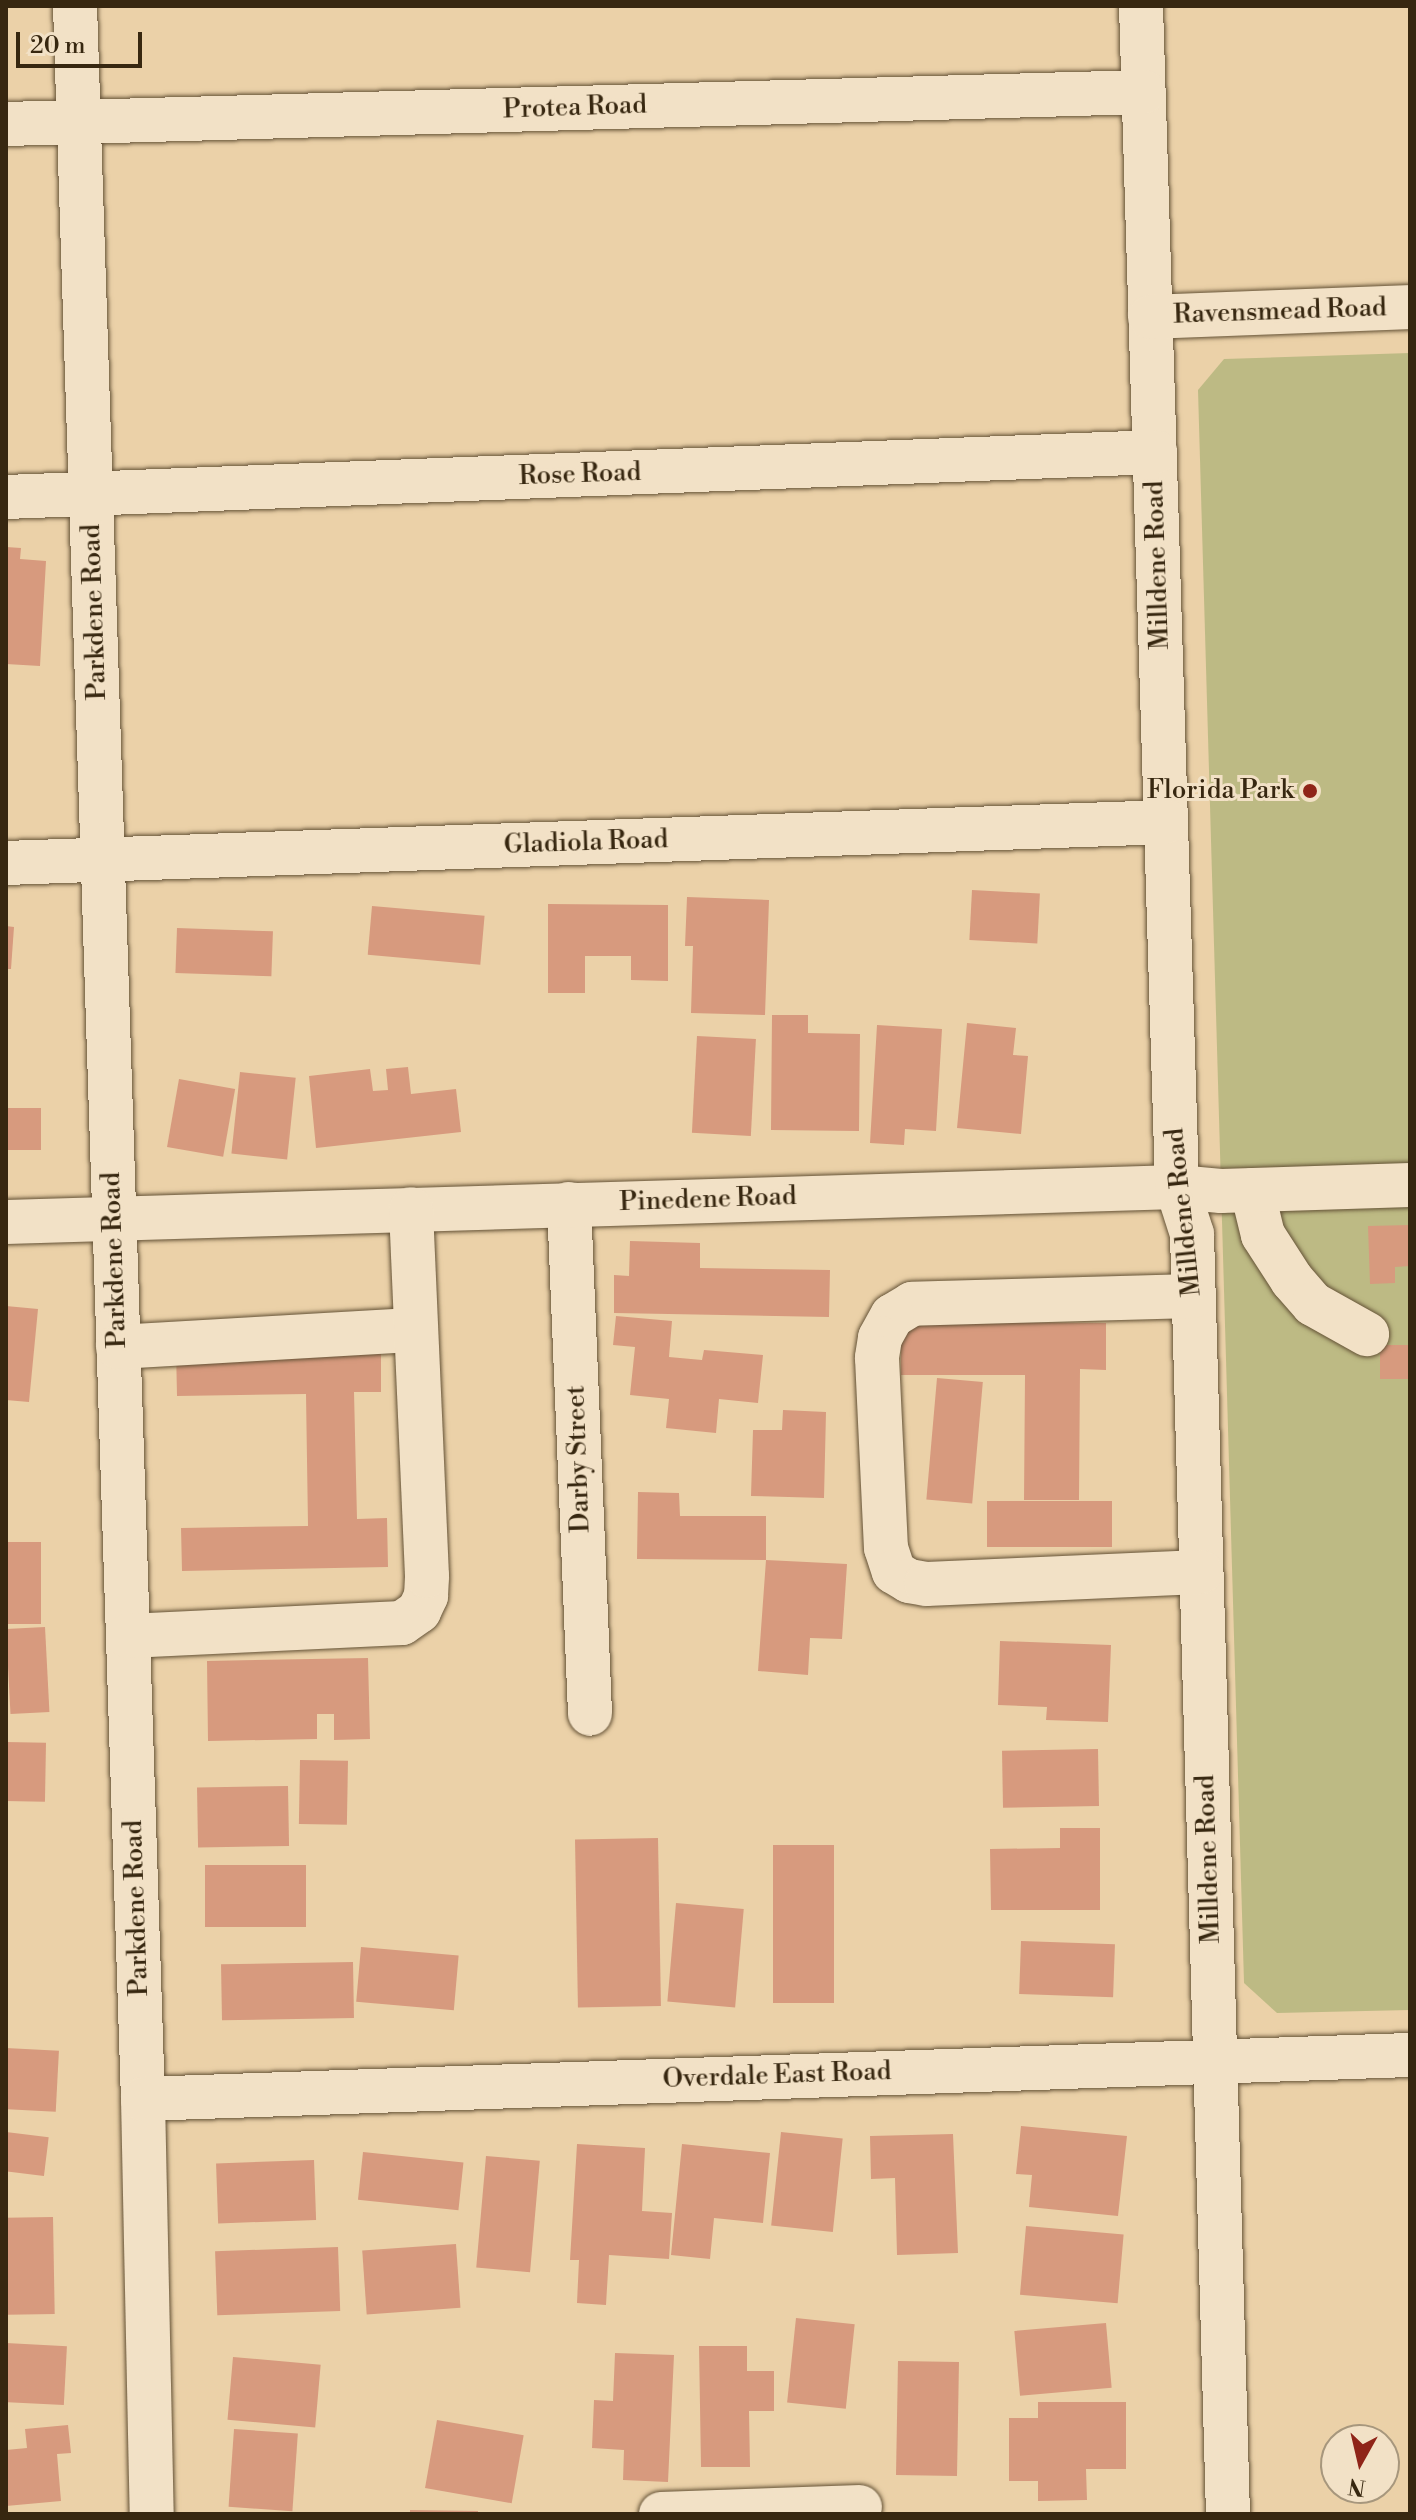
<!DOCTYPE html>
<style>
body{margin:0}
#map{position:relative;width:1416px;height:2520px;overflow:hidden;background:#ebd1a8;font-family:"Libre Bodoni",serif}
div>[style]{position:absolute}
.green>*{inset:0;background:#bdba84}
.building>*{inset:0;background:#d79a7e;transform-origin:0 0}
.roads{filter:drop-shadow(0 0 2px #645236) drop-shadow(0 0 2px #645236)}
.minor>*{height:44px;margin:-22px;padding:0 22px;transform-origin:22px;border-radius:22px;background:#f2e1c6}
.dots>*{width:22px;height:22px;translate:-50% -50%;box-sizing:border-box;border:4px solid #f2e1c6;border-radius:50%}
span{translate:-50% -50%;white-space:nowrap;text-align:center;line-height:1.15;-webkit-text-stroke:6px #f2e1c6;paint-order:stroke}
.street-label{font-size:26px;color:#372710}
.poi-label{font-size:26px;color:#372710}
.right{translate:-100% -50%;text-align:right}
.frame{position:absolute;inset:0;border:8px solid #372710;pointer-events:none}
.north{position:absolute;left:1320px;top:2424px;width:80px;height:80px;box-sizing:border-box;background:#f2e1c6;border:2px solid #a7977d;border-radius:50%;rotate:188deg;font-size:22px;font-weight:700;line-height:32px;text-align:center;color:#372710}
.north::after{content:'';display:block;margin:auto;width:28px;height:36px;background:#8f2418;clip-path:polygon(50% 0,100% 100%,50% 72%,0 100%)}
.scale{position:absolute;left:16px;top:32px;width:126px;height:36px;box-sizing:border-box;border:4px solid #372710;border-top:0;padding-left:10px;font-size:24px;line-height:28px;white-space:nowrap;color:#372710;-webkit-text-stroke:6px #f2e1c6;paint-order:stroke}
</style>
<div id="map">
<div class="green">
<div style="clip-path:polygon(1410px 353px,1410px 2010px,1277px 2013px,1244px 1983px,1198px 390px,1224px 359px)"></div>
</div>
<div class="building">
<div style="clip-path:polygon(6px 547px,21px 548px,20px 559px,46px 561px,40px 666px,6px 664px)"></div>
<div style="left:972px;top:890px;width:68px;height:50px;rotate:3deg"></div>
<div style="clip-path:polygon(687px 897px,769px 900px,765px 1015px,691px 1013px,693px 946px,685px 946px)"></div>
<div style="clip-path:polygon(548px 904px,668px 905px,668px 981px,631px 980px,631px 956px,585px 956px,585px 993px,548px 993px)"></div>
<div style="left:372px;top:906px;width:113px;height:49px;rotate:5deg"></div>
<div style="clip-path:polygon(6px 926px,14px 927px,11px 969px,6px 969px)"></div>
<div style="left:177px;top:928px;width:96px;height:45px;rotate:2deg"></div>
<div style="clip-path:polygon(772px 1015px,808px 1015px,808px 1033px,860px 1034px,859px 1131px,771px 1130px)"></div>
<div style="clip-path:polygon(967px 1023px,1016px 1028px,1013px 1055px,1028px 1056px,1021px 1134px,957px 1128px)"></div>
<div style="clip-path:polygon(877px 1025px,942px 1029px,936px 1131px,905px 1129px,904px 1145px,870px 1143px)"></div>
<div style="left:697px;top:1036px;width:59px;height:97px;rotate:3deg"></div>
<div style="clip-path:polygon(408px 1067px,411px 1094px,456px 1089px,461px 1132px,316px 1148px,309px 1076px,370px 1069px,373px 1091px,388px 1090px,386px 1069px)"></div>
<div style="left:240px;top:1072px;width:56px;height:82px;rotate:6deg"></div>
<div style="left:179px;top:1079px;width:57px;height:69px;rotate:10deg"></div>
<div style="left:6px;top:1108px;width:35px;height:42px"></div>
<div style="clip-path:polygon(1410px 1225px,1410px 1266px,1395px 1267px,1395px 1283px,1370px 1284px,1368px 1226px)"></div>
<div style="clip-path:polygon(630px 1241px,700px 1243px,700px 1268px,830px 1270px,829px 1317px,614px 1313px,614px 1275px,629px 1276px)"></div>
<div style="clip-path:polygon(6px 1306px,38px 1309px,29px 1402px,6px 1400px)"></div>
<div style="clip-path:polygon(616px 1316px,672px 1321px,669px 1357px,702px 1360px,704px 1350px,763px 1355px,758px 1403px,719px 1399px,716px 1433px,666px 1428px,669px 1399px,630px 1395px,635px 1347px,613px 1345px)"></div>
<div style="clip-path:polygon(901px 1322px,1106px 1323px,1106px 1370px,1080px 1369px,1079px 1500px,1024px 1500px,1025px 1375px,901px 1375px)"></div>
<div style="clip-path:polygon(381px 1345px,381px 1392px,354px 1392px,357px 1519px,387px 1518px,388px 1567px,182px 1571px,181px 1528px,308px 1526px,306px 1394px,177px 1396px,176px 1348px)"></div>
<div style="left:1380px;top:1345px;width:30px;height:34px"></div>
<div style="left:937px;top:1378px;width:46px;height:122px;rotate:5deg"></div>
<div style="clip-path:polygon(783px 1410px,826px 1412px,824px 1498px,751px 1496px,753px 1430px,782px 1430px)"></div>
<div style="clip-path:polygon(638px 1492px,679px 1493px,680px 1516px,766px 1516px,766px 1560px,637px 1559px)"></div>
<div style="left:987px;top:1501px;width:125px;height:46px"></div>
<div style="left:6px;top:1542px;width:35px;height:82px"></div>
<div style="clip-path:polygon(766px 1560px,847px 1564px,842px 1639px,810px 1638px,808px 1675px,758px 1671px)"></div>
<div style="left:45px;top:1627px;width:85px;height:39px;rotate:87deg"></div>
<div style="clip-path:polygon(1000px 1641px,1111px 1645px,1108px 1722px,1046px 1720px,1047px 1707px,998px 1705px)"></div>
<div style="clip-path:polygon(368px 1658px,370px 1739px,334px 1740px,334px 1714px,317px 1714px,317px 1739px,208px 1741px,207px 1661px)"></div>
<div style="left:6px;top:1742px;width:40px;height:59px;rotate:1deg"></div>
<div style="left:1098px;top:1749px;width:57px;height:96px;rotate:89deg"></div>
<div style="left:300px;top:1760px;width:48px;height:64px;rotate:1deg"></div>
<div style="left:288px;top:1786px;width:60px;height:91px;rotate:89deg"></div>
<div style="clip-path:polygon(1060px 1828px,1100px 1828px,1100px 1910px,991px 1910px,990px 1849px,1060px 1848px)"></div>
<div style="left:658px;top:1838px;width:168px;height:83px;rotate:89deg"></div>
<div style="left:773px;top:1845px;width:61px;height:158px"></div>
<div style="left:306px;top:1865px;width:62px;height:101px;rotate:90deg"></div>
<div style="left:676px;top:1903px;width:68px;height:99px;rotate:5deg"></div>
<div style="left:1021px;top:1941px;width:94px;height:53px;rotate:2deg"></div>
<div style="left:361px;top:1947px;width:98px;height:55px;rotate:5deg"></div>
<div style="left:353px;top:1962px;width:56px;height:132px;rotate:89deg"></div>
<div style="left:6px;top:2048px;width:53px;height:61px;rotate:3deg"></div>
<div style="clip-path:polygon(1021px 2126px,1127px 2136px,1118px 2216px,1029px 2207px,1032px 2175px,1016px 2174px)"></div>
<div style="left:6px;top:2132px;width:43px;height:39px;rotate:7deg"></div>
<div style="left:781px;top:2132px;width:62px;height:94px;rotate:6deg"></div>
<div style="clip-path:polygon(953px 2134px,958px 2253px,897px 2255px,895px 2178px,871px 2179px,870px 2136px)"></div>
<div style="clip-path:polygon(577px 2144px,645px 2148px,642px 2211px,672px 2213px,669px 2259px,609px 2255px,606px 2305px,577px 2303px,579px 2260px,570px 2260px)"></div>
<div style="clip-path:polygon(682px 2144px,770px 2153px,763px 2223px,714px 2218px,710px 2259px,671px 2255px)"></div>
<div style="left:363px;top:2152px;width:101px;height:48px;rotate:6deg"></div>
<div style="left:486px;top:2156px;width:54px;height:112px;rotate:5deg"></div>
<div style="left:314px;top:2160px;width:60px;height:98px;rotate:88deg"></div>
<div style="left:53px;top:2217px;width:97px;height:47px;rotate:89deg"></div>
<div style="left:1026px;top:2226px;width:98px;height:69px;rotate:5deg"></div>
<div style="left:456px;top:2244px;width:64px;height:94px;rotate:86deg"></div>
<div style="left:338px;top:2247px;width:64px;height:123px;rotate:88deg"></div>
<div style="left:796px;top:2318px;width:59px;height:85px;rotate:6deg"></div>
<div style="left:1106px;top:2323px;width:65px;height:92px;rotate:85deg"></div>
<div style="left:6px;top:2343px;width:61px;height:59px;rotate:3deg"></div>
<div style="clip-path:polygon(699px 2346px,747px 2346px,747px 2371px,774px 2371px,774px 2411px,749px 2411px,750px 2467px,701px 2467px)"></div>
<div style="clip-path:polygon(615px 2353px,674px 2355px,668px 2482px,623px 2480px,624px 2450px,592px 2448px,594px 2400px,613px 2401px)"></div>
<div style="left:233px;top:2357px;width:88px;height:63px;rotate:5deg"></div>
<div style="left:898px;top:2361px;width:61px;height:114px;rotate:1deg"></div>
<div style="clip-path:polygon(1038px 2402px,1126px 2402px,1126px 2469px,1086px 2469px,1087px 2500px,1038px 2501px,1038px 2481px,1009px 2481px,1009px 2418px,1038px 2418px)"></div>
<div style="left:437px;top:2420px;width:88px;height:69px;rotate:10deg"></div>
<div style="clip-path:polygon(68px 2425px,71px 2453px,57px 2454px,61px 2501px,6px 2506px,6px 2450px,27px 2448px,25px 2429px)"></div>
<div style="left:234px;top:2429px;width:64px;height:78px;rotate:4deg"></div>
<div style="clip-path:polygon(410px 2510px,478px 2511px,478px 2514px,410px 2514px)"></div>
</div>
<div class="roads">
<div class="minor">
<div style="left:75px;top:6px;width:2094px;rotate:88.14deg"></div>
<div style="left:143px;top:2099px;width:415px;rotate:88.8deg"></div>
<div style="left:1141px;top:6px;width:1182px;rotate:88.25deg"></div>
<div style="left:1177px;top:1187px;width:49px;rotate:72.3deg"></div>
<div style="left:1192px;top:1234px;width:1281px;rotate:88.39deg"></div>
<div style="left:6px;top:124px;width:1138px;rotate:-1.61deg"></div>
<div style="left:1150px;top:317px;width:260px;rotate:-2.2deg"></div>
<div style="left:6px;top:497px;width:1150px;rotate:-2.24deg"></div>
<div style="left:6px;top:863px;width:1161px;rotate:-2.02deg"></div>
<div style="left:1252px;top:1190px;width:46px;rotate:76.3deg"></div>
<div style="left:1263px;top:1235px;width:54px;rotate:57.2deg"></div>
<div style="left:1292px;top:1280px;width:32px;rotate:49deg"></div>
<div style="left:1313px;top:1304px;width:62px;rotate:29.1deg"></div>
<div style="left:569px;top:1204px;width:510px;rotate:87.64deg"></div>
<div style="left:6px;top:1222px;width:1172px;rotate:-1.71deg"></div>
<div style="left:1177px;top:1187px;width:44px;rotate:5.2deg"></div>
<div style="left:1221px;top:1191px;width:189px;rotate:-1.8deg"></div>
<div style="left:1193px;top:1296px;width:281px;rotate:178.4deg"></div>
<div style="left:912px;top:1304px;width:23px;rotate:149deg"></div>
<div style="left:892px;top:1316px;width:25px;rotate:119deg"></div>
<div style="left:880px;top:1338px;width:20px;rotate:99deg"></div>
<div style="left:877px;top:1358px;width:190px;rotate:87.3deg"></div>
<div style="left:886px;top:1548px;width:25px;rotate:72deg"></div>
<div style="left:894px;top:1572px;width:17px;rotate:31deg"></div>
<div style="left:909px;top:1581px;width:17px;rotate:10deg"></div>
<div style="left:926px;top:1584px;width:275px;rotate:-2.5deg"></div>
<div style="left:118px;top:1347px;width:298px;rotate:-3.3deg"></div>
<div style="left:128px;top:1636px;width:274px;rotate:-2.7deg"></div>
<div style="left:402px;top:1623px;width:21px;rotate:-35deg"></div>
<div style="left:419px;top:1611px;width:17px;rotate:-65deg"></div>
<div style="left:426px;top:1596px;width:20px;rotate:-87deg"></div>
<div style="left:427px;top:1576px;width:367px;rotate:-92.5deg"></div>
<div style="left:143px;top:2099px;width:1268px;rotate:-1.99deg"></div>
<div style="left:661px;top:2514px;width:199px;rotate:-2deg"></div>
</div>
</div>
<div class="dots">
<div style="left:1310px;top:791px;background:#8f2418"></div>
</div>
<div class="street-label">
<span style="left:575px;top:108px;rotate:-2deg">Protea Road</span>
<span style="left:1280px;top:312px;rotate:-2deg">Ravensmead Road</span>
<span style="left:580px;top:475px;rotate:-2deg">Rose Road</span>
<span style="left:1158px;top:565px;rotate:-92deg">Milldene Road</span>
<span style="left:95px;top:612px;rotate:-92deg">Parkdene Road</span>
<span style="left:586px;top:843px;rotate:-2deg">Gladiola Road</span>
<span style="left:708px;top:1200px;rotate:-2deg">Pinedene Road</span>
<span style="left:1184px;top:1212px;rotate:-96deg">Milldene Road</span>
<span style="left:115px;top:1260px;rotate:-92deg">Parkdene Road</span>
<span style="left:579px;top:1459px;rotate:-92deg">Darby Street</span>
<span style="left:1209px;top:1859px;rotate:-92deg">Milldene Road</span>
<span style="left:137px;top:1908px;rotate:-92deg">Parkdene Road</span>
<span style="left:777px;top:2076px;rotate:-2deg">Overdale East Road</span>
</div>
<div class="poi-label">
<span class="right" style="left:1294px;top:791px">Florida Park</span>
</div>
<div class="frame"></div>
<div class="north">N</div>
<div class="scale">20 m</div>
</div>
